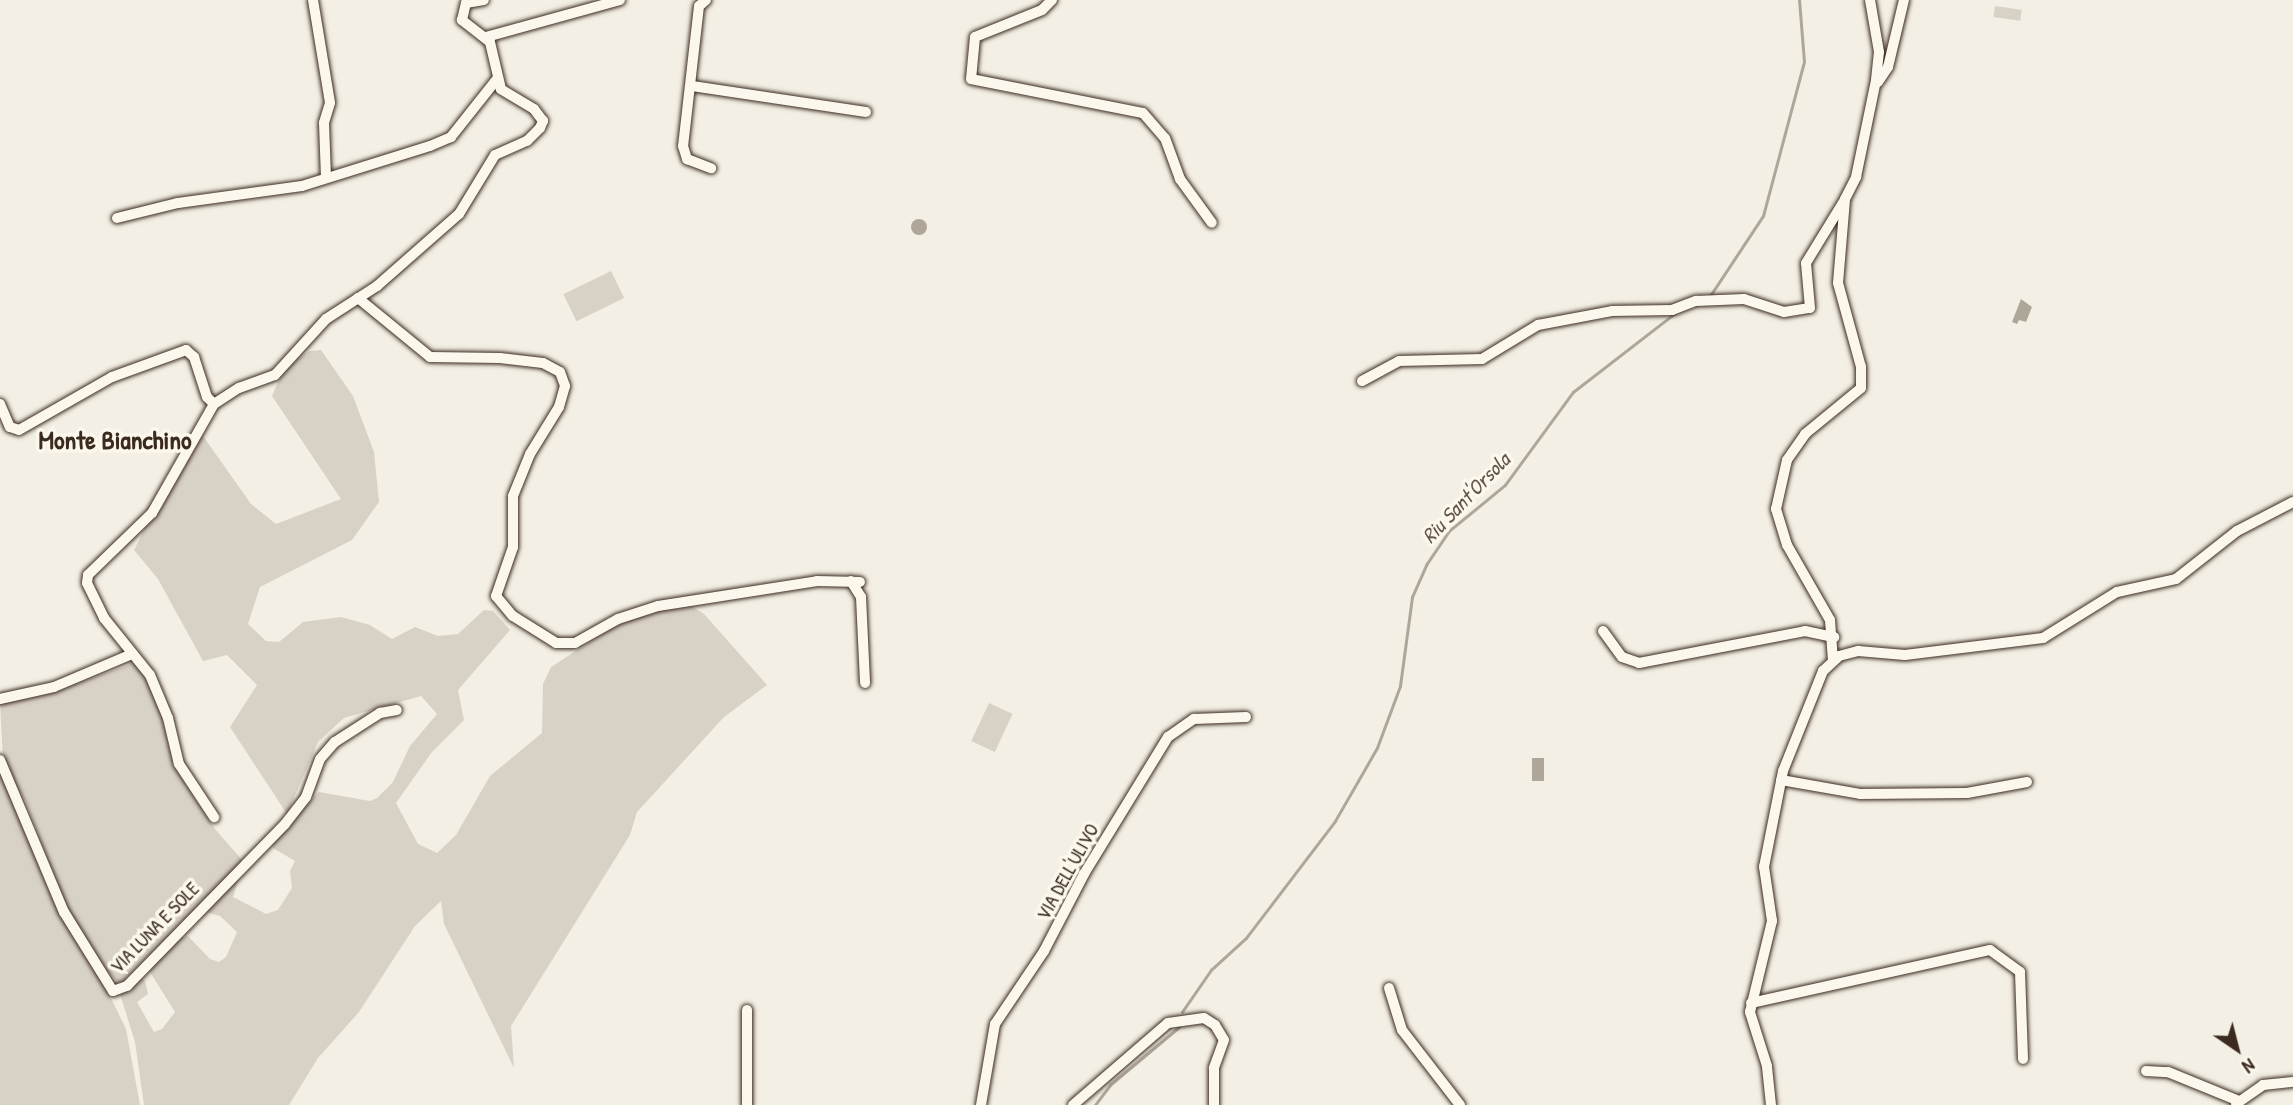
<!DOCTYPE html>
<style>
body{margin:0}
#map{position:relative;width:2293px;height:1105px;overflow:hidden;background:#f3efe4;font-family:"Patrick Hand",sans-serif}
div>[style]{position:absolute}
.green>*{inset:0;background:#d8d1c6;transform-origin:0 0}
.water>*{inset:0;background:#afa69a;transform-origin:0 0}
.round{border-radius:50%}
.stream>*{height:2.5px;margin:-1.25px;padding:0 1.25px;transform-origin:1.25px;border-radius:1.25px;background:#afa69a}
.roads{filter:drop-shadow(0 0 2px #3b2a1e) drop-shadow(0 0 2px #3b2a1e)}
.minor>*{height:10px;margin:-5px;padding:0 5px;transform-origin:5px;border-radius:5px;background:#fbf7ec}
span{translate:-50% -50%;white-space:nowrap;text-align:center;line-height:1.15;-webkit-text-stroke:7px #fbf7ec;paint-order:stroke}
.street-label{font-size:19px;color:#3b2a1e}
.water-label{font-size:21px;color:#645549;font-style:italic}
.district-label{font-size:26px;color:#3b2a1e;font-weight:700}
.north{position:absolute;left:2202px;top:1014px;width:70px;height:70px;-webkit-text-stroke:5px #fbf7ec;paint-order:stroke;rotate:145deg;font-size:19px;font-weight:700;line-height:28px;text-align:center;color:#3b2a1e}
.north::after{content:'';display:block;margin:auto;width:24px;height:32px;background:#3b2a1e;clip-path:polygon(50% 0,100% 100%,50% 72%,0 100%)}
</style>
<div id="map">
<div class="green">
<div style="left:1995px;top:6px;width:27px;height:11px;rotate:8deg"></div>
<div style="left:611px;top:271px;width:30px;height:53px;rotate:64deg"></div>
<div style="clip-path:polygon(321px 350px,353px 396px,374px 452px,379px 502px,352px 540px,260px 587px,248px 624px,266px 641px,279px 642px,303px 622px,341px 617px,370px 625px,392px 639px,415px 627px,438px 636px,458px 634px,484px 610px,493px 611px,510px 630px,458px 690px,464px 720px,432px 752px,396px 803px,418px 844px,437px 853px,456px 835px,490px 776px,542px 733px,543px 684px,551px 667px,633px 614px,685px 602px,704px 614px,767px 685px,724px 717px,637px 812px,630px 835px,511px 1026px,514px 1068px,444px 924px,441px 901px,415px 926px,359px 1012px,318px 1058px,289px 1105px,144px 1105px,135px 1042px,120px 994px,140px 977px,145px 981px,148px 994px,137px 1002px,154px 1032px,162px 1029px,175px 1012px,150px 972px,160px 956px,175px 940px,188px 936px,210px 959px,219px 962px,226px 957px,237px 932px,220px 916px,202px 911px,235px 875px,238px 881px,233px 897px,266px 914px,278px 910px,292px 888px,290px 871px,295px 861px,273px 848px,272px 837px,319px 792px,370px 801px,377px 798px,393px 782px,410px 746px,437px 714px,421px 696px,344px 718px,318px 742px,287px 814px,230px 727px,257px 685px,227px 655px,203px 661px,158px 579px,134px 550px,179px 461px,203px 436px,251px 504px,276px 524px,341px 499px,272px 396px,284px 367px,310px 351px)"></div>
<div style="clip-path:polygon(134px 663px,146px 676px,159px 704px,173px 764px,215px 829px,243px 861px,120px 984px,103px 967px,67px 909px,26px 802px,3px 761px,0 702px,59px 690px)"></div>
<div style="left:989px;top:703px;width:26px;height:42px;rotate:25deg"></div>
<div style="clip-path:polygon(0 769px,126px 1029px,140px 1105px,0 1105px)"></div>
</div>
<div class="water">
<div class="round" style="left:911px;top:219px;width:16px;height:16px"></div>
<div style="clip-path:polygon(2021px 299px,2032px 307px,2026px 322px,2019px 320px,2017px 324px,2012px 322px)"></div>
<div style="left:1532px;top:758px;width:12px;height:23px"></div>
</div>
<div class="stream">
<div style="left:1710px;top:296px;width:96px;rotate:-56.5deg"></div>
<div style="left:1763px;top:216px;width:159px;rotate:-75.1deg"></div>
<div style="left:1804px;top:62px;width:62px;rotate:-94.6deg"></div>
<div style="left:1182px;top:1012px;width:51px;rotate:-55.4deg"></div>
<div style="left:1211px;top:970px;width:47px;rotate:-42.4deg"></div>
<div style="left:1246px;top:938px;width:147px;rotate:-52.7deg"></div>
<div style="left:1335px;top:821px;width:84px;rotate:-60.1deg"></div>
<div style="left:1377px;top:748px;width:66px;rotate:-69.6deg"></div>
<div style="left:1400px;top:686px;width:90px;rotate:-82.3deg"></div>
<div style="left:1412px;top:597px;width:35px;rotate:-66deg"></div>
<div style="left:1426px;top:565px;width:41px;rotate:-55.9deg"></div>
<div style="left:1449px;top:531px;width:72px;rotate:-39.4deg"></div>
<div style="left:1505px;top:485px;width:115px;rotate:-53.8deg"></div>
<div style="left:1573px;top:392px;width:128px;rotate:-37.7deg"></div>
<div style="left:1095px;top:1105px;width:25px;rotate:-53deg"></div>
<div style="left:1110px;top:1085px;width:90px;rotate:-40deg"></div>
</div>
<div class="roads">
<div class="minor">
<div style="left:313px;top:0;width:104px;rotate:80.6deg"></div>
<div style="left:330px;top:103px;width:21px;rotate:107deg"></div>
<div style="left:324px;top:123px;width:54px;rotate:87.9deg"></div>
<div style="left:706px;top:0;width:9px;rotate:139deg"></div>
<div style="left:699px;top:6px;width:141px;rotate:96.5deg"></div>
<div style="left:683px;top:146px;width:14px;rotate:73deg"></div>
<div style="left:687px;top:159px;width:26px;rotate:21deg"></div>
<div style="left:1052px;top:0;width:14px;rotate:135deg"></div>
<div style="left:1042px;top:10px;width:72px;rotate:158.1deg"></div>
<div style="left:975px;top:37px;width:42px;rotate:95.4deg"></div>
<div style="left:971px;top:79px;width:175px;rotate:11.2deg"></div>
<div style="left:1143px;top:113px;width:33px;rotate:49deg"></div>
<div style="left:1165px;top:138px;width:44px;rotate:69.9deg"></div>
<div style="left:1180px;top:179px;width:54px;rotate:54deg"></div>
<div style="left:486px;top:37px;width:139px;rotate:-15.4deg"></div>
<div style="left:1878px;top:82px;width:18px;rotate:-56deg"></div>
<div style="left:1888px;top:67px;width:69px;rotate:-76.6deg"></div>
<div style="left:692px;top:86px;width:176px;rotate:8.5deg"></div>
<div style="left:117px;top:218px;width:63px;rotate:-13.8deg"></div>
<div style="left:178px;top:203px;width:125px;rotate:-7.8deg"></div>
<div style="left:302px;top:186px;width:134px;rotate:-17.4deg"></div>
<div style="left:430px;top:146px;width:23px;rotate:-23deg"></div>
<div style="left:451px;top:137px;width:74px;rotate:-51.6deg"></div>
<div style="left:358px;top:298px;width:93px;rotate:39.3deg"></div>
<div style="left:430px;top:357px;width:70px;rotate:0.8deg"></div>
<div style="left:500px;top:358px;width:43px;rotate:6.6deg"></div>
<div style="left:543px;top:363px;width:19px;rotate:28deg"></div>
<div style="left:560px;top:372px;width:15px;rotate:70deg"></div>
<div style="left:565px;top:386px;width:22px;rotate:106deg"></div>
<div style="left:559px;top:407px;width:55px;rotate:121.7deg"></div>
<div style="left:530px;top:454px;width:45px;rotate:112deg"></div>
<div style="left:513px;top:496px;width:51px;rotate:90deg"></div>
<div style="left:513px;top:547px;width:52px;rotate:109.1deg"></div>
<div style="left:496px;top:596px;width:26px;rotate:50deg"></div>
<div style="left:513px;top:616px;width:51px;rotate:32.1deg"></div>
<div style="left:556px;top:643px;width:19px"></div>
<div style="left:575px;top:643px;width:49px;rotate:-29.2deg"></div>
<div style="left:618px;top:619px;width:42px;rotate:-18deg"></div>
<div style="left:658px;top:606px;width:161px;rotate:-8.9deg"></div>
<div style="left:817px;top:581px;width:43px;rotate:1.3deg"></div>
<div style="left:1362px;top:381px;width:42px;rotate:-28.4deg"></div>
<div style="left:1399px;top:361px;width:83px;rotate:-1.4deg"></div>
<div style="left:1482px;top:359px;width:66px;rotate:-31.3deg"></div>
<div style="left:1538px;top:325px;width:75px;rotate:-10.7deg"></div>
<div style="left:1612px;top:311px;width:60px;rotate:-1deg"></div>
<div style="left:1672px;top:310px;width:26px;rotate:-21deg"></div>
<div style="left:1696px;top:301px;width:48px;rotate:-2.4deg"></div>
<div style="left:1744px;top:299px;width:42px;rotate:18deg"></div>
<div style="left:1784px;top:312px;width:26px;rotate:-9deg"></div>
<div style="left:1810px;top:308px;width:45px;rotate:-95.1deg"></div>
<div style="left:1806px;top:263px;width:73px;rotate:-58.5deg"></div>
<div style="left:0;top:404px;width:25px;rotate:67deg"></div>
<div style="left:10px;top:427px;width:9px;rotate:18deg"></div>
<div style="left:19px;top:430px;width:107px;rotate:-29.7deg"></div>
<div style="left:112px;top:377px;width:79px;rotate:-20deg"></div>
<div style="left:186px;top:350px;width:11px;rotate:41deg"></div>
<div style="left:194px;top:357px;width:42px;rotate:72deg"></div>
<div style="left:207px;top:397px;width:10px;rotate:45deg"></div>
<div style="left:214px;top:404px;width:30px;rotate:-33deg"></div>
<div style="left:239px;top:388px;width:38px;rotate:-20deg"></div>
<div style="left:275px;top:375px;width:76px;rotate:-47.7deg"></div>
<div style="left:326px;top:319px;width:61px;rotate:-32.9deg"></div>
<div style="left:377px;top:286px;width:109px;rotate:-41.3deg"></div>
<div style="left:459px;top:214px;width:69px;rotate:-58.6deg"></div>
<div style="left:495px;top:155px;width:35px;rotate:-24deg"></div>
<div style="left:527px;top:141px;width:18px;rotate:-45deg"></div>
<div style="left:540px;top:128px;width:8px;rotate:-67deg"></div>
<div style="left:543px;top:121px;width:15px;rotate:-127deg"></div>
<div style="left:534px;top:109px;width:39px;rotate:-149deg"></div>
<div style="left:501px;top:89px;width:48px;rotate:-103.2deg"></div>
<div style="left:490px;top:42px;width:36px;rotate:-142deg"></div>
<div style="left:462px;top:20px;width:17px;rotate:-77deg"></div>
<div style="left:466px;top:3px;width:18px;rotate:-9deg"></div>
<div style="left:214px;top:404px;width:125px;rotate:119.6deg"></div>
<div style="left:152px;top:513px;width:89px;rotate:135.9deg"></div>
<div style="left:88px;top:575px;width:8px;rotate:97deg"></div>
<div style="left:87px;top:583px;width:39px;rotate:64deg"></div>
<div style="left:104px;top:618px;width:73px;rotate:51.1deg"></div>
<div style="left:150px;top:675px;width:47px;rotate:67.3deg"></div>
<div style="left:168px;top:718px;width:47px;rotate:76.6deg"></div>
<div style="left:179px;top:764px;width:64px;rotate:56.6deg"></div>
<div style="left:851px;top:581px;width:19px;rotate:58deg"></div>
<div style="left:861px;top:597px;width:86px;rotate:87.3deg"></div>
<div style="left:1603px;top:631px;width:32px;rotate:54deg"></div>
<div style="left:1622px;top:657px;width:18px;rotate:19deg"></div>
<div style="left:1639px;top:663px;width:169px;rotate:-10.9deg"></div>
<div style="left:1805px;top:631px;width:30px;rotate:12deg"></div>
<div style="left:1833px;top:661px;width:41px;rotate:-94.2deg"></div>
<div style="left:1830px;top:620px;width:86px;rotate:-119.8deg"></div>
<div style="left:1787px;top:545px;width:38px;rotate:-107deg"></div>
<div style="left:1776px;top:509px;width:50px;rotate:-77.3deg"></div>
<div style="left:1787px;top:460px;width:32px;rotate:-55deg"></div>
<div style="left:1805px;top:434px;width:72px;rotate:-39.4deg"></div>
<div style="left:1861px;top:388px;width:21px;rotate:-90deg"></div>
<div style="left:1861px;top:367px;width:87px;rotate:-105.3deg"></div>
<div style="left:1838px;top:283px;width:84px;rotate:-85.2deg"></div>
<div style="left:1845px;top:199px;width:25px;rotate:-63deg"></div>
<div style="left:1856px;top:177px;width:99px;rotate:-78.3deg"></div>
<div style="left:1876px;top:80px;width:28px;rotate:-84deg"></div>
<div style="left:1879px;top:52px;width:53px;rotate:-99.8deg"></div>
<div style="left:0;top:699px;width:55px;rotate:-12.5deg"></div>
<div style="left:54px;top:687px;width:85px;rotate:-22.9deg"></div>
<div style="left:0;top:760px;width:165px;rotate:67.2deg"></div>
<div style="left:64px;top:912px;width:93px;rotate:58.2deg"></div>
<div style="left:113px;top:991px;width:15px;rotate:-20deg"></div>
<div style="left:127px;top:986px;width:226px;rotate:-45.7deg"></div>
<div style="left:285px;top:824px;width:34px;rotate:-52deg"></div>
<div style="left:306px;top:797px;width:40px;rotate:-69.8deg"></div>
<div style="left:320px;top:759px;width:23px;rotate:-49deg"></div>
<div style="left:335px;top:742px;width:54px;rotate:-32.8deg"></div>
<div style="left:380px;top:713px;width:17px;rotate:-10deg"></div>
<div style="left:1781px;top:780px;width:80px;rotate:10deg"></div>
<div style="left:1860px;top:794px;width:107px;rotate:-0.5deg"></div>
<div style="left:1967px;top:793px;width:61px;rotate:-10.4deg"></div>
<div style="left:1389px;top:988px;width:44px;rotate:72.8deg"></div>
<div style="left:1402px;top:1030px;width:95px;rotate:52.3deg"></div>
<div style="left:1751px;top:1003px;width:245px;rotate:-12.5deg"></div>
<div style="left:1990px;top:950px;width:37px;rotate:36deg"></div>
<div style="left:2020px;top:972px;width:87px;rotate:88deg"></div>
<div style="left:747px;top:1010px;width:95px;rotate:90deg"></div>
<div style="left:2146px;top:1071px;width:22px;rotate:3deg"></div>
<div style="left:2168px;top:1072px;width:77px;rotate:22.2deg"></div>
<div style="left:2236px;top:1104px;width:33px;rotate:-35deg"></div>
<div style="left:2263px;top:1085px;width:30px;rotate:-6deg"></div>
<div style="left:981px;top:1105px;width:82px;rotate:-80.2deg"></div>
<div style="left:995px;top:1024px;width:88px;rotate:-56.1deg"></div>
<div style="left:1044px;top:951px;width:87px;rotate:-62.5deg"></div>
<div style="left:1084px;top:874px;width:161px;rotate:-58.5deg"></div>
<div style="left:1168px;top:737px;width:32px;rotate:-35deg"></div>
<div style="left:1194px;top:719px;width:52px;rotate:-2.2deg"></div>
<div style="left:1073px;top:1105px;width:125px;rotate:-40.8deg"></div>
<div style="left:1168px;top:1023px;width:36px;rotate:-8deg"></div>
<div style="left:1204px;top:1018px;width:13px;rotate:32deg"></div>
<div style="left:1215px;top:1025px;width:17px;rotate:59deg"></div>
<div style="left:1224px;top:1040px;width:30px;rotate:110deg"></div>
<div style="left:1214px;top:1068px;width:37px;rotate:90deg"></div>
<div style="left:1771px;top:1105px;width:39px;rotate:-96deg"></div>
<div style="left:1767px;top:1066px;width:57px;rotate:-107.5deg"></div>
<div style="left:1750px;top:1012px;width:94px;rotate:-76.4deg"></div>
<div style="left:1772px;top:921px;width:55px;rotate:-98.4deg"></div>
<div style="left:1764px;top:867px;width:98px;rotate:-78.8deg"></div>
<div style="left:1783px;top:771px;width:108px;rotate:-68.2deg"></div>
<div style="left:1823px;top:671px;width:22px;rotate:-43deg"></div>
<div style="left:1839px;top:656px;width:20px;rotate:-15deg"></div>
<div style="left:1858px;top:651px;width:47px;rotate:4.9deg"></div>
<div style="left:1905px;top:655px;width:139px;rotate:-7deg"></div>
<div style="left:2043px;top:638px;width:87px;rotate:-31.9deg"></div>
<div style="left:2117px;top:592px;width:60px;rotate:-12.4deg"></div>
<div style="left:2176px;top:579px;width:78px;rotate:-38.2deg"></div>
<div style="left:2237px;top:531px;width:63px;rotate:-27.4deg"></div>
</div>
</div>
<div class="street-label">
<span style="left:1068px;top:872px;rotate:-61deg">VIA DELL'ULIVO</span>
<span style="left:155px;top:928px;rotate:-46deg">VIA LUNA E SOLE</span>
</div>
<div class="water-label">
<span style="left:1466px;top:498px;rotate:-46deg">Riu Sant'Orsola</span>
</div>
<div class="district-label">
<span style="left:115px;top:440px">Monte Bianchino</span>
</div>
<div class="north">N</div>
</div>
